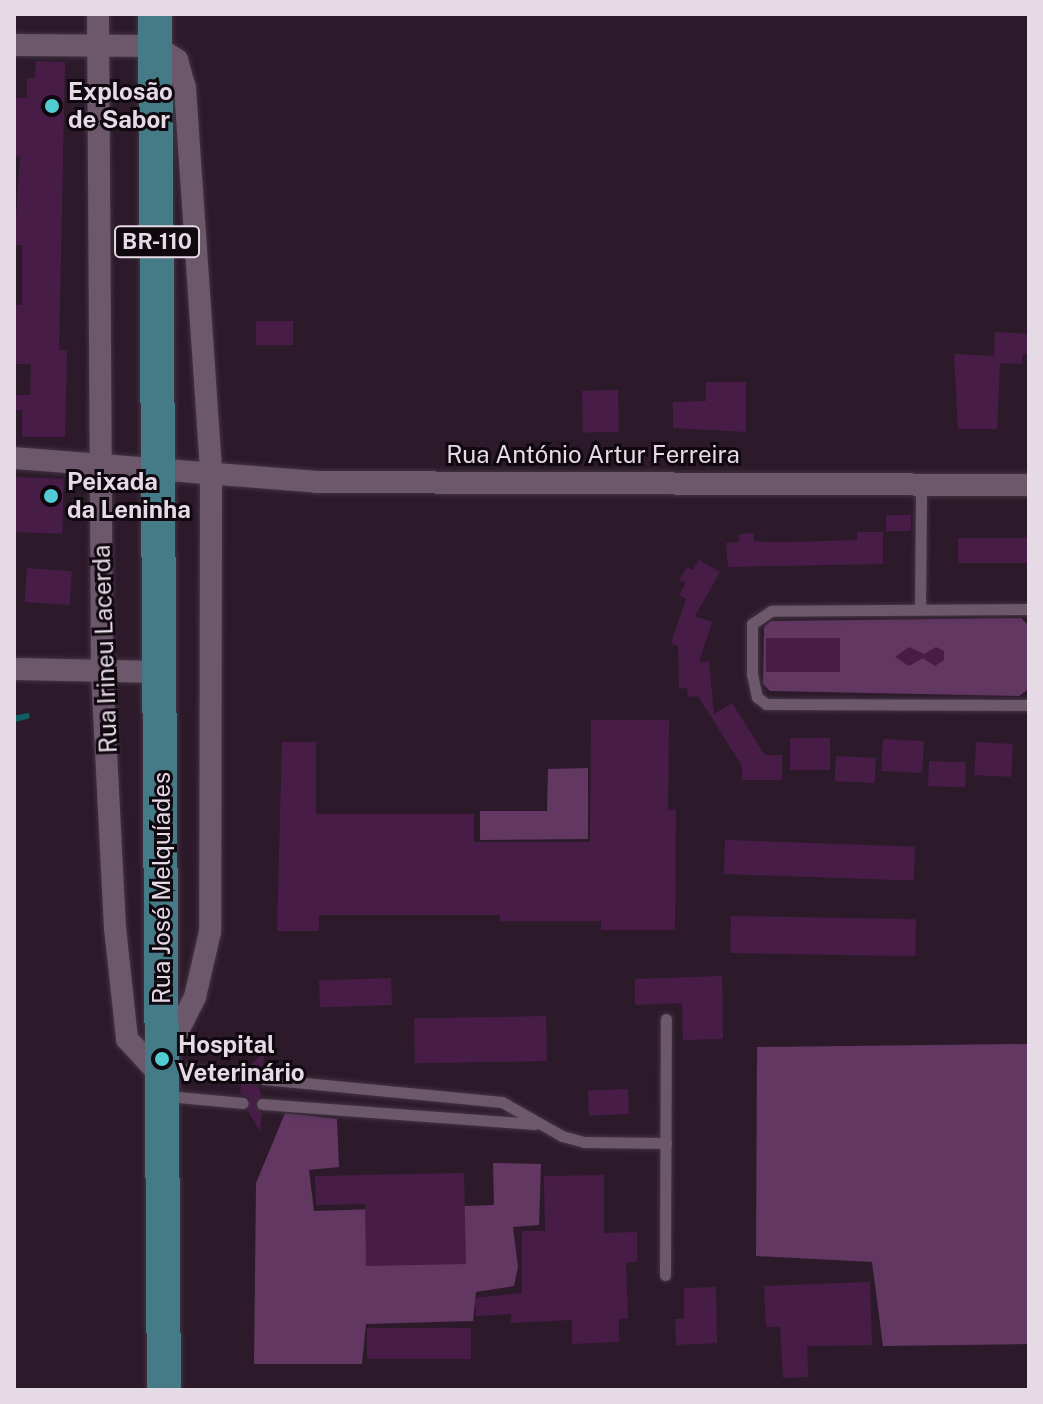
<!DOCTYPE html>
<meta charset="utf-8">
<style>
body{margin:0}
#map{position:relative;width:1043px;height:1404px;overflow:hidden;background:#2c1a2b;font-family:"Public Sans",sans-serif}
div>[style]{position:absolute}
.green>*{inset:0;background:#623762}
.stream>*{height:6px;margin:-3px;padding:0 3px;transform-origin:3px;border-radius:3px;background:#0d5f63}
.building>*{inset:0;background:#471d47;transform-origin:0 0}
.roads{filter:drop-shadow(0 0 2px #423441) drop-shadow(0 0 2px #423441)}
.lane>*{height:11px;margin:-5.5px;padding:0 5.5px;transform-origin:5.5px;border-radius:5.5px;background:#6c576b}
.street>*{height:22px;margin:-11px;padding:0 11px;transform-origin:11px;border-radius:11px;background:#6c576b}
.primary>*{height:34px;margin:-17px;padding:0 17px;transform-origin:17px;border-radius:17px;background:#447b87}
.dots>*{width:22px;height:22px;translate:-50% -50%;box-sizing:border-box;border:4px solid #10080f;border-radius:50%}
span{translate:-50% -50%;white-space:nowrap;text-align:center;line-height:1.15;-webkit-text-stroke:6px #10080f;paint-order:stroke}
.shield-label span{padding:2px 6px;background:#10080f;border:2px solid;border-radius:6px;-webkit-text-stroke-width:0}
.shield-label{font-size:22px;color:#e6dae6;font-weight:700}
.poi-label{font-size:24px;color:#e6dae6;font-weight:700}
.left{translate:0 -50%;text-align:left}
.street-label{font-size:24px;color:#e6dae6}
.frame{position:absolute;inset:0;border:16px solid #e6dae6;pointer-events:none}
</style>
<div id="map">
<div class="green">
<div style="clip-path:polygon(1021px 618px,1028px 625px,1027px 690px,1019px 696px,770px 691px,763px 684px,764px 627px,771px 621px)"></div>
<div style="clip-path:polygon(588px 768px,588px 839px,480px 840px,480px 811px,547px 811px,548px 769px)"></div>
<div style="clip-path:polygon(1029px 1044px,1029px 1344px,883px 1346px,872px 1262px,756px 1256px,757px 1047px)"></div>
<div style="clip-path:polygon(285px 1113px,337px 1119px,339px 1167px,309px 1170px,314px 1211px,494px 1205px,493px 1163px,541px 1164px,539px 1225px,513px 1227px,518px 1267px,514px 1286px,476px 1292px,473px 1321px,366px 1324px,362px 1364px,254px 1364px,256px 1183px)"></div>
</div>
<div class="stream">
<div style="left:14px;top:719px;width:13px;rotate:-13deg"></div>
</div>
<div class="building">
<div style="clip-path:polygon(36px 61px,65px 62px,59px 350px,67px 350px,65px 437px,22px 437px,22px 410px,14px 410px,14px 395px,30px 395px,31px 364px,14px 364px,14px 305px,22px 305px,22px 245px,14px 245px,20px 157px,15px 156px,14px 98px,27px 98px,27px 78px,35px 78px)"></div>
<div style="left:256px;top:321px;width:37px;height:24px"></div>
<div style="clip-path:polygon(995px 332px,1029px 334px,1029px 355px,1023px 354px,1022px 364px,1000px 363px,997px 429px,958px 429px,954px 354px,994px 356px)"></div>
<div style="clip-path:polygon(706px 382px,746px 382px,746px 432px,673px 428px,673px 402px,706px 401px)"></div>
<div style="left:618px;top:390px;width:42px;height:36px;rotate:89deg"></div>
<div style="left:14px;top:477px;width:50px;height:55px;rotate:2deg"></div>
<div style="left:886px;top:515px;width:25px;height:16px"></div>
<div style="clip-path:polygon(857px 532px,883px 532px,883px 564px,728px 567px,726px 543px,739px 542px,739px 534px,754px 533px,754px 541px,767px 542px,796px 542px,857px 540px)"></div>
<div style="left:958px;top:538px;width:71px;height:25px"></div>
<div style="clip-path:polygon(699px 560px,720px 572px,695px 616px,712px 622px,699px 662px,709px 661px,714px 714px,732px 703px,765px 755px,782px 755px,782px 780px,742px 780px,742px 766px,698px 696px,688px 697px,687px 688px,679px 689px,678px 646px,671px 643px,686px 599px,679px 595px,686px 583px,679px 580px,687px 567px,693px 570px)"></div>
<div style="left:27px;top:568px;width:45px;height:34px;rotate:4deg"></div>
<div style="left:766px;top:638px;width:74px;height:34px"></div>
<div style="clip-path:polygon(909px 647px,924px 654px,936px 647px,944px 651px,944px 660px,935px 666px,923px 658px,909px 666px,895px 657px)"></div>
<div style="clip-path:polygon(591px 720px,669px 720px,668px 810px,676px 810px,675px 930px,601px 930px,601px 921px,500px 921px,500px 915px,319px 915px,319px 931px,277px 931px,282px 742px,316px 742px,316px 814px,474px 814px,474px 842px,590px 842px)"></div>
<div style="left:790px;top:738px;width:40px;height:32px"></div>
<div style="left:883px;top:739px;width:41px;height:32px;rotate:3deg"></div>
<div style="left:976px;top:742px;width:37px;height:33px;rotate:3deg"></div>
<div style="left:836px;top:756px;width:40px;height:25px;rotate:3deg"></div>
<div style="left:929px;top:761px;width:37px;height:25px;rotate:2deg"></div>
<div style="left:725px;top:840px;width:190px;height:34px;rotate:2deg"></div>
<div style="left:731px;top:916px;width:185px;height:37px;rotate:1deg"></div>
<div style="clip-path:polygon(722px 976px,723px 1039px,683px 1040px,682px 1003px,635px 1005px,635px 979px)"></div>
<div style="left:391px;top:978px;width:27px;height:72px;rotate:88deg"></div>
<div style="left:546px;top:1016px;width:45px;height:132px;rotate:89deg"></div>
<div style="clip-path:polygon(264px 1051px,263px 1071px,255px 1079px,262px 1096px,254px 1104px,262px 1112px,260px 1131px,247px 1110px,250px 1099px,240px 1093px,241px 1084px,251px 1078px,248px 1069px)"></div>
<div style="left:628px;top:1089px;width:25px;height:40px;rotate:88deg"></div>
<div style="clip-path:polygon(464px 1173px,466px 1264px,366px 1266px,365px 1204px,316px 1205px,315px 1176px)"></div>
<div style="clip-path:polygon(604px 1175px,604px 1233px,637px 1232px,637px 1262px,626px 1263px,628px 1318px,619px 1319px,619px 1342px,572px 1344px,572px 1320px,511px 1323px,511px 1314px,476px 1316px,475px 1298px,522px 1293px,522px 1231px,545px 1231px,544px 1176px)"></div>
<div style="clip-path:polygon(870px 1282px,872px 1345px,807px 1346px,808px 1377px,783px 1378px,780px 1327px,766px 1327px,764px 1286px)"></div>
<div style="clip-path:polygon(716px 1287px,717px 1343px,676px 1345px,675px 1319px,684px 1319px,684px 1288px)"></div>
<div style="left:471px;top:1328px;width:31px;height:104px;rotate:90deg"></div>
</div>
<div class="roads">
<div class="lane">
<div style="left:920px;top:608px;width:125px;rotate:-89.5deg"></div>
<div style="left:1029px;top:609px;width:258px;rotate:179.6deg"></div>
<div style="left:771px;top:611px;width:23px;rotate:146deg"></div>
<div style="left:752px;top:624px;width:50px;rotate:90deg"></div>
<div style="left:752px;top:674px;width:24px;rotate:78deg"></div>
<div style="left:757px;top:697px;width:11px;rotate:38deg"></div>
<div style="left:766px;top:704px;width:263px;rotate:0.2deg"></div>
<div style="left:164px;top:1067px;width:80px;rotate:6.5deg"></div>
<div style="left:263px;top:1079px;width:240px;rotate:5.5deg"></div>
<div style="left:502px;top:1102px;width:69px;rotate:29.5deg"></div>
<div style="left:562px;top:1136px;width:23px;rotate:15deg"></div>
<div style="left:584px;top:1142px;width:82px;rotate:0.7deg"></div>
<div style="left:167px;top:1096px;width:76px;rotate:5.3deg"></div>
<div style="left:262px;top:1104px;width:273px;rotate:4.2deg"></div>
<div style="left:665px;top:1275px;width:256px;rotate:-89.8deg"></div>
</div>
<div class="street">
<div style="left:98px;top:14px;width:658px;rotate:89.65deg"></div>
<div style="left:102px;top:672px;width:256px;rotate:87.1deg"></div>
<div style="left:115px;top:928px;width:112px;rotate:83.8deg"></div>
<div style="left:127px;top:1039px;width:52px;rotate:47.4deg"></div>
<div style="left:14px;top:45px;width:141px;rotate:0.4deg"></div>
<div style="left:155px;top:46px;width:26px;rotate:32deg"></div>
<div style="left:177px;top:60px;width:29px;rotate:74deg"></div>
<div style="left:185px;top:88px;width:384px;rotate:86.1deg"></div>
<div style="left:211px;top:471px;width:461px;rotate:90.1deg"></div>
<div style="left:210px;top:932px;width:67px;rotate:103deg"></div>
<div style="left:195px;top:997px;width:67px;rotate:116.6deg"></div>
<div style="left:14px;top:458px;width:303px;rotate:4.5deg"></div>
<div style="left:316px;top:482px;width:713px;rotate:0.24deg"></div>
<div style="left:14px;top:669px;width:146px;rotate:1.2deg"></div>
</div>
<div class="primary">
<div style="left:155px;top:14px;width:1376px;rotate:89.63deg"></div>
</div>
</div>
<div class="dots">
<div style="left:52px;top:106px;background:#51ccd3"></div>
<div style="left:51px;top:496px;background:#51ccd3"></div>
<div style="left:162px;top:1059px;background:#51ccd3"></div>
</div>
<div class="shield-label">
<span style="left:157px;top:242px">BR-110</span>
</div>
<div class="poi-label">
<span class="left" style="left:68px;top:106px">Explosão<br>de Sabor</span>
<span class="left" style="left:67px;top:496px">Peixada<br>da Leninha</span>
<span class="left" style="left:178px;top:1059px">Hospital<br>Veterinário</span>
</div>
<div class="street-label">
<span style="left:593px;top:455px">Rua António Artur Ferreira</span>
<span style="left:105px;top:649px;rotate:-92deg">Rua Irineu Lacerda</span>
<span style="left:162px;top:888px;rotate:-90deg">Rua José Melquíades</span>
</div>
<div class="frame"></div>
</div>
